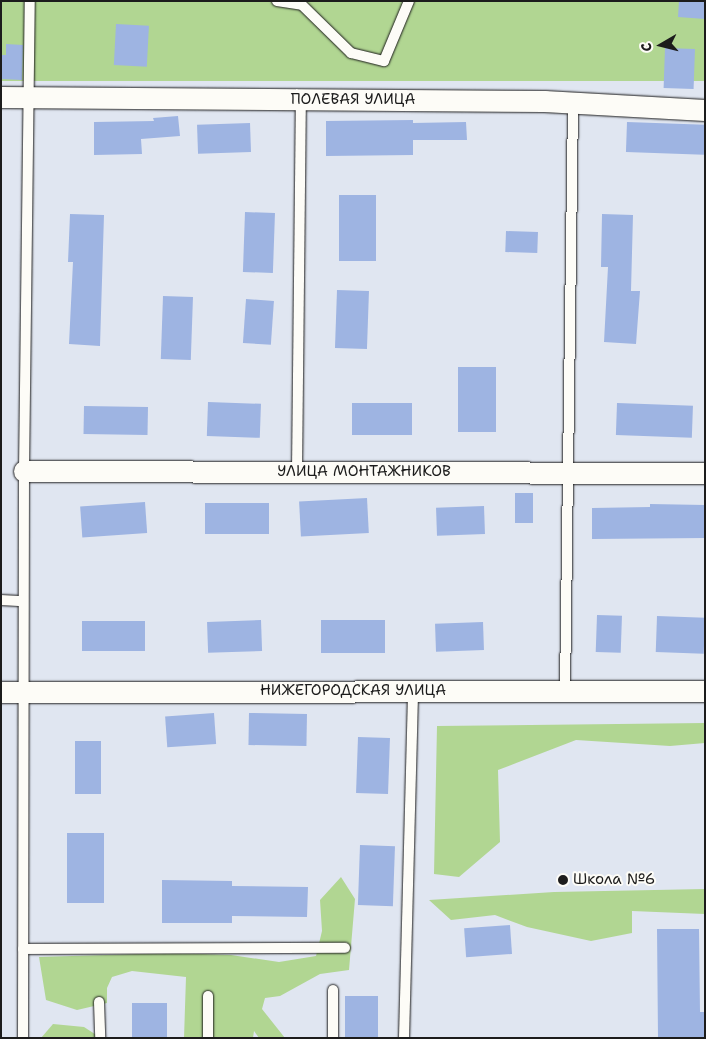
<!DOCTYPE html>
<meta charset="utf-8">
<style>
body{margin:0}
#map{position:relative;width:706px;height:1039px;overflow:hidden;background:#e0e6f1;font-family:"Shantell Sans",sans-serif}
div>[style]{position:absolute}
.green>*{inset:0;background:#b1d692;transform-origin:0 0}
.building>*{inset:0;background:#9eb4e2;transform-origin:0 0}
.roads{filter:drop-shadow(0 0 1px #1c1c1c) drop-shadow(0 0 1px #1c1c1c)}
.service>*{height:10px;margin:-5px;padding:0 5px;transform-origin:5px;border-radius:5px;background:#fdfcf7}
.minor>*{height:21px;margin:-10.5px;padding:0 10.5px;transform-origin:10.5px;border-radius:10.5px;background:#fdfcf7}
.dots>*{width:14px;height:14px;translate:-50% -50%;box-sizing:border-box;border:2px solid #fdfcf7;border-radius:50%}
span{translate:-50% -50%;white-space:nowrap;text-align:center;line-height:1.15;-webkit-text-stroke:4px #fdfcf7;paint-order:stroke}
.street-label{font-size:15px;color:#1c1c1c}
.poi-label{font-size:15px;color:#1c1c1c}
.left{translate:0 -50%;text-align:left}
.frame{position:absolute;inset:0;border:2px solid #1c1c1c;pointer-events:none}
.north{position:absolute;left:636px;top:20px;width:50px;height:50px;-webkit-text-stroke:4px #fdfcf7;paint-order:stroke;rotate:262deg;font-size:14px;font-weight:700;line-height:20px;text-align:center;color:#1c1c1c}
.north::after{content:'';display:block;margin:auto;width:18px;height:22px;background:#1c1c1c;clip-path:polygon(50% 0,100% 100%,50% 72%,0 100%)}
</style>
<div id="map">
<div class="green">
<div style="left:1px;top:1px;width:704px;height:80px"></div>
<div style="clip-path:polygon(705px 723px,705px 743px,670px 746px,576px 740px,498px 770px,500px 842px,459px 877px,434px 874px,437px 726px)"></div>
<div style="clip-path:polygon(341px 877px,355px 899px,349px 970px,320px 974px,280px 996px,265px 998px,262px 1009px,285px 1038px,259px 1038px,254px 1031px,253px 1038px,184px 1038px,186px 977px,132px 971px,112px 977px,107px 988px,107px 1003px,77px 1010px,46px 1000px,39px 957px,173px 953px,231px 955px,279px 962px,316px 956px,322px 931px,320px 900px)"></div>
<div style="clip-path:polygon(705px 889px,705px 914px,632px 911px,632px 933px,591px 941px,527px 927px,495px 915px,451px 920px,429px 900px,554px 892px)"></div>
<div style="clip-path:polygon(53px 1024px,84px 1027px,101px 1038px,41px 1038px)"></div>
</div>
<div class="building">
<div style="clip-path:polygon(679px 1px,705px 1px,705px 19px,678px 17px)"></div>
<div style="left:116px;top:24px;width:33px;height:41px;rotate:3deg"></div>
<div style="clip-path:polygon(6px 44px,23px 45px,22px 80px,1px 79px,1px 55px,6px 55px)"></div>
<div style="left:665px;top:48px;width:30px;height:40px;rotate:2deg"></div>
<div style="clip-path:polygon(178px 116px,180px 136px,141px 139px,142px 154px,94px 155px,94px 122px,154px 121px,153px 118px)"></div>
<div style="clip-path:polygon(413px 120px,413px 123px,466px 122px,467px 140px,413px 140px,413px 155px,326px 156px,326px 121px)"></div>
<div style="left:627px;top:122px;width:78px;height:30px;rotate:2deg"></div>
<div style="left:250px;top:123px;width:29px;height:53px;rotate:88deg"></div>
<div style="left:339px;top:195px;width:37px;height:66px"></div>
<div style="left:245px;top:212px;width:30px;height:60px;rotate:2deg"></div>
<div style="clip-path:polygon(70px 214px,104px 215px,100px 346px,69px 344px,73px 262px,68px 262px)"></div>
<div style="clip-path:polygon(602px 214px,633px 215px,631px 291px,640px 291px,636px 344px,604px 342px,608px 267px,601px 267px)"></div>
<div style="left:506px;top:231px;width:32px;height:21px;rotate:2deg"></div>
<div style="left:337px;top:290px;width:32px;height:58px;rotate:2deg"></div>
<div style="left:163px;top:296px;width:30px;height:63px;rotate:2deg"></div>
<div style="left:246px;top:299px;width:28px;height:44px;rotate:4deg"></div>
<div style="left:458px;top:367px;width:38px;height:65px"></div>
<div style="left:208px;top:402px;width:53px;height:34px;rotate:2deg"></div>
<div style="left:352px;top:403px;width:60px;height:32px"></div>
<div style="left:617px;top:403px;width:76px;height:32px;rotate:2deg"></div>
<div style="left:84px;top:406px;width:64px;height:28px;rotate:1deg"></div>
<div style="left:515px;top:493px;width:18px;height:30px"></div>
<div style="left:367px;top:498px;width:35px;height:68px;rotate:87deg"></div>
<div style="left:145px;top:502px;width:31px;height:65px;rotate:86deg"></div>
<div style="left:269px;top:503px;width:31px;height:64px;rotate:90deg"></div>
<div style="clip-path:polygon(650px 504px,705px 505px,705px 538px,592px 539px,592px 508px,650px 507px)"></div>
<div style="left:484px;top:506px;width:28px;height:48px;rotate:88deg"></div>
<div style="left:597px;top:615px;width:25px;height:37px;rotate:2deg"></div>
<div style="left:657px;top:616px;width:48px;height:36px;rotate:2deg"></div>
<div style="left:261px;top:620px;width:31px;height:54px;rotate:88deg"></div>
<div style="left:321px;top:620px;width:64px;height:33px"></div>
<div style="left:82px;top:621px;width:63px;height:30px"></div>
<div style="left:483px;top:622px;width:28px;height:48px;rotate:88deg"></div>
<div style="left:214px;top:713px;width:31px;height:49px;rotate:86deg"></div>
<div style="left:249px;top:713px;width:58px;height:32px;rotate:1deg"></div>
<div style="left:358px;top:737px;width:32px;height:56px;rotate:2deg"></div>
<div style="left:75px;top:741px;width:26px;height:53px"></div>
<div style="left:67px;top:833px;width:37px;height:70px"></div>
<div style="left:360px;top:845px;width:35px;height:60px;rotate:2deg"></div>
<div style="clip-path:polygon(162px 880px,232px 881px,232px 886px,308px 887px,307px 917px,232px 916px,232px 923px,162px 923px)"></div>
<div style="left:510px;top:925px;width:29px;height:46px;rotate:86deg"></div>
<div style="clip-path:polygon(657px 929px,699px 929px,700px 1012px,705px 1012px,705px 1038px,658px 1038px)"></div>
<div style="left:345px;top:996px;width:33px;height:42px"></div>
<div style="left:132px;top:1003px;width:35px;height:35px"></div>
</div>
<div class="roads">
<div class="service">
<div style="left:277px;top:1px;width:25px;rotate:9deg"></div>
<div style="left:302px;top:5px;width:69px;rotate:44.4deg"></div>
<div style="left:351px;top:53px;width:34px;rotate:14deg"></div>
<div style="left:384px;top:61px;width:65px;rotate:-67.4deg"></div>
<div style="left:297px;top:471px;width:372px;rotate:-89.4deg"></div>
<div style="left:1px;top:600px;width:22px;rotate:3deg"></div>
<div style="left:565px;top:691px;width:588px;rotate:-89.22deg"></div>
<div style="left:23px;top:949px;width:322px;rotate:-0.2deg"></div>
<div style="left:333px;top:990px;width:48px;rotate:90deg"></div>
<div style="left:99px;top:1002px;width:36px;rotate:88deg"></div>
<div style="left:23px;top:1038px;width:567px;rotate:-89.9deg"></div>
<div style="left:24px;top:471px;width:470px;rotate:-89.3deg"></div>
<div style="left:208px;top:1038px;width:42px;rotate:-90deg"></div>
<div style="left:404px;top:1038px;width:347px;rotate:-88.5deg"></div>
</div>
<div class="minor">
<div style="left:1px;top:97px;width:543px;rotate:0.42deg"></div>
<div style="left:544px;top:101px;width:161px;rotate:3.2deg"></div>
<div style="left:24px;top:471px;width:681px;rotate:0.17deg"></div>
<div style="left:1px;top:692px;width:704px;rotate:-0.08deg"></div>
</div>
</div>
<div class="dots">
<div style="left:563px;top:880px;background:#1c1c1c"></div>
</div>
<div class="street-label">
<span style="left:353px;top:100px">ПОЛЕВАЯ УЛИЦА</span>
<span style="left:364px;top:472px">УЛИЦА МОНТАЖНИКОВ</span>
<span style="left:353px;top:691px">НИЖЕГОРОДСКАЯ УЛИЦА</span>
</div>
<div class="poi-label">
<span class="left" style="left:573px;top:880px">Школа №6</span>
</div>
<div class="frame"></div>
<div class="north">С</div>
</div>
